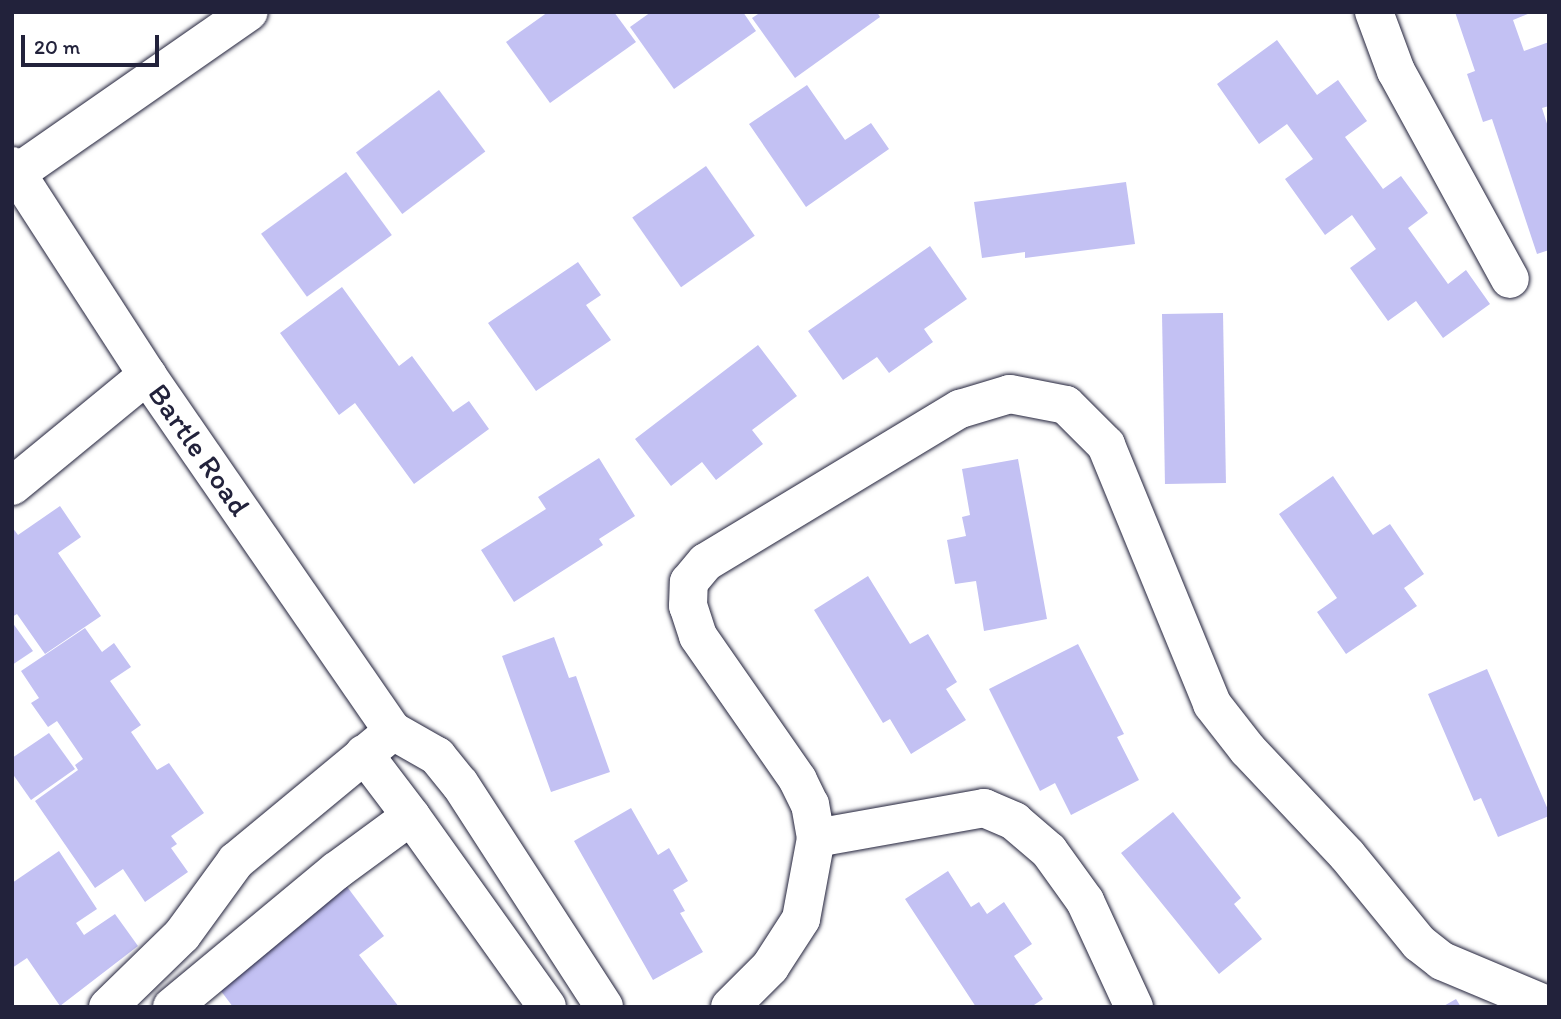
<!DOCTYPE html>
<style>
body{margin:0}
#map{position:relative;width:1561px;height:1019px;overflow:hidden;background:#fff;font-family:Itim,sans-serif}
div>[style]{position:absolute}
.building>*{inset:0;background:#c3c1f3;transform-origin:0 0}
.roads{filter:drop-shadow(0 0 2px #22223b) drop-shadow(0 0 2px #22223b)}
.street>*{height:38px;margin:-19px;padding:0 19px;transform-origin:19px;border-radius:19px;background:#fff}
span{translate:-50% -50%;white-space:nowrap;text-align:center;line-height:1.15;-webkit-text-stroke:5px #fff;paint-order:stroke}
.street-label{font-size:30px;color:#22223b}
.frame{position:absolute;inset:0;border:14px solid #22223b;pointer-events:none}
.scale{position:absolute;left:21px;top:35px;width:138px;height:32px;box-sizing:border-box;border:4px solid #22223b;border-top:0;padding-left:9px;font-size:21px;line-height:24px;white-space:nowrap;color:#22223b;-webkit-text-stroke:5px #fff;paint-order:stroke}
</style>
<div id="map">
<div class="building">
<div style="clip-path:polygon(548px 12px,614px 12px,636px 42px,550px 103px,506px 42px)"></div>
<div style="clip-path:polygon(651px 12px,743px 12px,756px 31px,674px 89px,630px 27px)"></div>
<div style="clip-path:polygon(761px 12px,877px 12px,880px 17px,795px 78px,752px 18px)"></div>
<div style="clip-path:polygon(1455px 12px,1533px 12px,1513px 20px,1524px 51px,1549px 42px,1549px 106px,1542px 108px,1549px 130px,1549px 250px,1537px 254px,1492px 119px,1483px 122px,1467px 74px,1475px 71px)"></div>
<div style="clip-path:polygon(1277px 40px,1317px 95px,1338px 80px,1367px 121px,1345px 137px,1383px 189px,1401px 176px,1428px 213px,1408px 228px,1448px 284px,1466px 270px,1490px 304px,1443px 338px,1416px 301px,1388px 321px,1350px 268px,1376px 249px,1352px 215px,1325px 235px,1285px 179px,1313px 159px,1287px 124px,1259px 144px,1217px 84px)"></div>
<div style="clip-path:polygon(807px 85px,845px 140px,871px 123px,889px 149px,806px 207px,749px 124px)"></div>
<div style="left:439px;top:90px;width:77px;height:104px;rotate:53deg"></div>
<div style="left:706px;top:166px;width:85px;height:90px;rotate:55deg"></div>
<div style="left:346px;top:172px;width:78px;height:105px;rotate:54deg"></div>
<div style="clip-path:polygon(1126px 182px,1135px 244px,1025px 258px,1025px 252px,982px 258px,974px 202px)"></div>
<div style="clip-path:polygon(930px 246px,967px 299px,924px 329px,933px 342px,889px 373px,877px 357px,843px 380px,808px 331px)"></div>
<div style="clip-path:polygon(578px 262px,601px 295px,586px 305px,611px 340px,536px 391px,488px 323px)"></div>
<div style="clip-path:polygon(342px 287px,399px 366px,412px 356px,453px 412px,469px 401px,489px 429px,414px 484px,355px 403px,339px 415px,280px 333px)"></div>
<div style="left:1223px;top:313px;width:170px;height:61px;rotate:89deg"></div>
<div style="clip-path:polygon(758px 345px,797px 396px,752px 430px,763px 444px,716px 480px,702px 462px,671px 486px,635px 439px)"></div>
<div style="clip-path:polygon(599px 458px,635px 516px,599px 539px,603px 545px,514px 602px,481px 550px,546px 509px,538px 497px)"></div>
<div style="clip-path:polygon(1018px 459px,1047px 619px,984px 631px,976px 581px,955px 584px,947px 540px,966px 536px,962px 517px,970px 515px,962px 469px)"></div>
<div style="clip-path:polygon(1333px 476px,1373px 535px,1390px 524px,1424px 574px,1404px 588px,1417px 606px,1346px 654px,1317px 612px,1337px 598px,1279px 514px)"></div>
<div style="clip-path:polygon(60px 506px,81px 537px,58px 553px,101px 616px,45px 654px,17px 614px,12px 617px,12px 527px,18px 535px)"></div>
<div style="clip-path:polygon(868px 576px,910px 644px,928px 634px,957px 682px,946px 689px,966px 720px,911px 754px,890px 719px,883px 723px,814px 610px)"></div>
<div style="clip-path:polygon(12px 622px,33px 651px,12px 665px)"></div>
<div style="clip-path:polygon(85px 628px,102px 652px,114px 643px,131px 667px,110px 681px,141px 725px,131px 732px,157px 770px,169px 763px,204px 813px,171px 836px,177px 844px,171px 848px,188px 872px,145px 902px,123px 869px,95px 888px,35px 801px,78px 770px,75px 765px,83px 759px,57px 721px,48px 727px,31px 703px,39px 698px,21px 671px)"></div>
<div style="clip-path:polygon(554px 637px,569px 678px,576px 676px,610px 772px,551px 792px,502px 656px)"></div>
<div style="clip-path:polygon(1078px 644px,1124px 734px,1117px 737px,1139px 780px,1071px 815px,1055px 783px,1040px 791px,989px 689px)"></div>
<div style="clip-path:polygon(1487px 669px,1549px 812px,1549px 816px,1498px 837px,1481px 798px,1474px 801px,1428px 694px)"></div>
<div style="clip-path:polygon(49px 733px,75px 769px,31px 800px,12px 773px,12px 758px)"></div>
<div style="clip-path:polygon(631px 808px,658px 855px,669px 848px,688px 881px,673px 890px,685px 911px,680px 913px,703px 952px,653px 980px,574px 841px)"></div>
<div style="clip-path:polygon(1173px 812px,1241px 898px,1234px 904px,1262px 939px,1219px 974px,1121px 853px)"></div>
<div style="clip-path:polygon(59px 851px,97px 909px,76px 923px,84px 935px,115px 914px,138px 946px,60px 1006px,27px 958px,12px 968px,12px 883px)"></div>
<div style="clip-path:polygon(948px 871px,971px 907px,979px 902px,987px 914px,1004px 902px,1032px 944px,1014px 956px,1043px 999px,1031px 1007px,976px 1007px,905px 899px)"></div>
<div style="clip-path:polygon(345px 884px,384px 936px,359px 955px,399px 1007px,233px 1007px,215px 983px)"></div>
<div style="clip-path:polygon(1456px 999px,1461px 1007px,1442px 1007px)"></div>
</div>
<div class="roads">
<div class="street">
<div style="left:1374px;top:12px;width:63px;rotate:69.6deg"></div>
<div style="left:1396px;top:71px;width:237px;rotate:61.3deg"></div>
<div style="left:12px;top:166px;width:249px;rotate:57.1deg"></div>
<div style="left:147px;top:375px;width:433px;rotate:55.4deg"></div>
<div style="left:17px;top:173px;width:282px;rotate:-34.8deg"></div>
<div style="left:12px;top:486px;width:175px;rotate:-39.4deg"></div>
<div style="left:393px;top:731px;width:51px;rotate:29.6deg"></div>
<div style="left:437px;top:756px;width:36px;rotate:51deg"></div>
<div style="left:460px;top:784px;width:265px;rotate:57.1deg"></div>
<div style="left:411px;top:816px;width:234px;rotate:54.5deg"></div>
<div style="left:816px;top:838px;width:171px;rotate:-10.1deg"></div>
<div style="left:984px;top:808px;width:33px;rotate:23deg"></div>
<div style="left:1014px;top:821px;width:46px;rotate:40.6deg"></div>
<div style="left:1049px;top:851px;width:62px;rotate:54.2deg"></div>
<div style="left:1085px;top:901px;width:117px;rotate:65.2deg"></div>
<div style="left:108px;top:1007px;width:103px;rotate:-44.2deg"></div>
<div style="left:182px;top:935px;width:92px;rotate:-53.9deg"></div>
<div style="left:236px;top:861px;width:204px;rotate:-39.6deg"></div>
<div style="left:172px;top:1007px;width:213px;rotate:-39.7deg"></div>
<div style="left:336px;top:871px;width:93px;rotate:-36.3deg"></div>
<div style="left:411px;top:816px;width:78px;rotate:-127.2deg"></div>
<div style="left:730px;top:1007px;width:57px;rotate:-45deg"></div>
<div style="left:770px;top:967px;width:57px;rotate:-57.1deg"></div>
<div style="left:801px;top:919px;width:82px;rotate:-79.5deg"></div>
<div style="left:816px;top:838px;width:34px;rotate:-100deg"></div>
<div style="left:810px;top:805px;width:28px;rotate:-116deg"></div>
<div style="left:798px;top:780px;width:175px;rotate:-124.8deg"></div>
<div style="left:698px;top:636px;width:32px;rotate:-108deg"></div>
<div style="left:688px;top:606px;width:24px;rotate:-88deg"></div>
<div style="left:689px;top:582px;width:26px;rotate:-50deg"></div>
<div style="left:706px;top:562px;width:297px;rotate:-31.1deg"></div>
<div style="left:960px;top:409px;width:52px;rotate:-16.7deg"></div>
<div style="left:1010px;top:394px;width:57px;rotate:11.1deg"></div>
<div style="left:1066px;top:405px;width:57px;rotate:45deg"></div>
<div style="left:1106px;top:445px;width:280px;rotate:67.7deg"></div>
<div style="left:1212px;top:704px;width:58px;rotate:52deg"></div>
<div style="left:1248px;top:750px;width:144px;rotate:46.7deg"></div>
<div style="left:1347px;top:855px;width:114px;rotate:50.7deg"></div>
<div style="left:1419px;top:943px;width:29px;rotate:38deg"></div>
<div style="left:1442px;top:961px;width:116px;rotate:22.8deg"></div>
</div>
</div>
<div class="street-label">
<span style="left:199px;top:450px;rotate:55deg">Bartle Road</span>
</div>
<div class="frame"></div>
<div class="scale">20 m</div>
</div>
